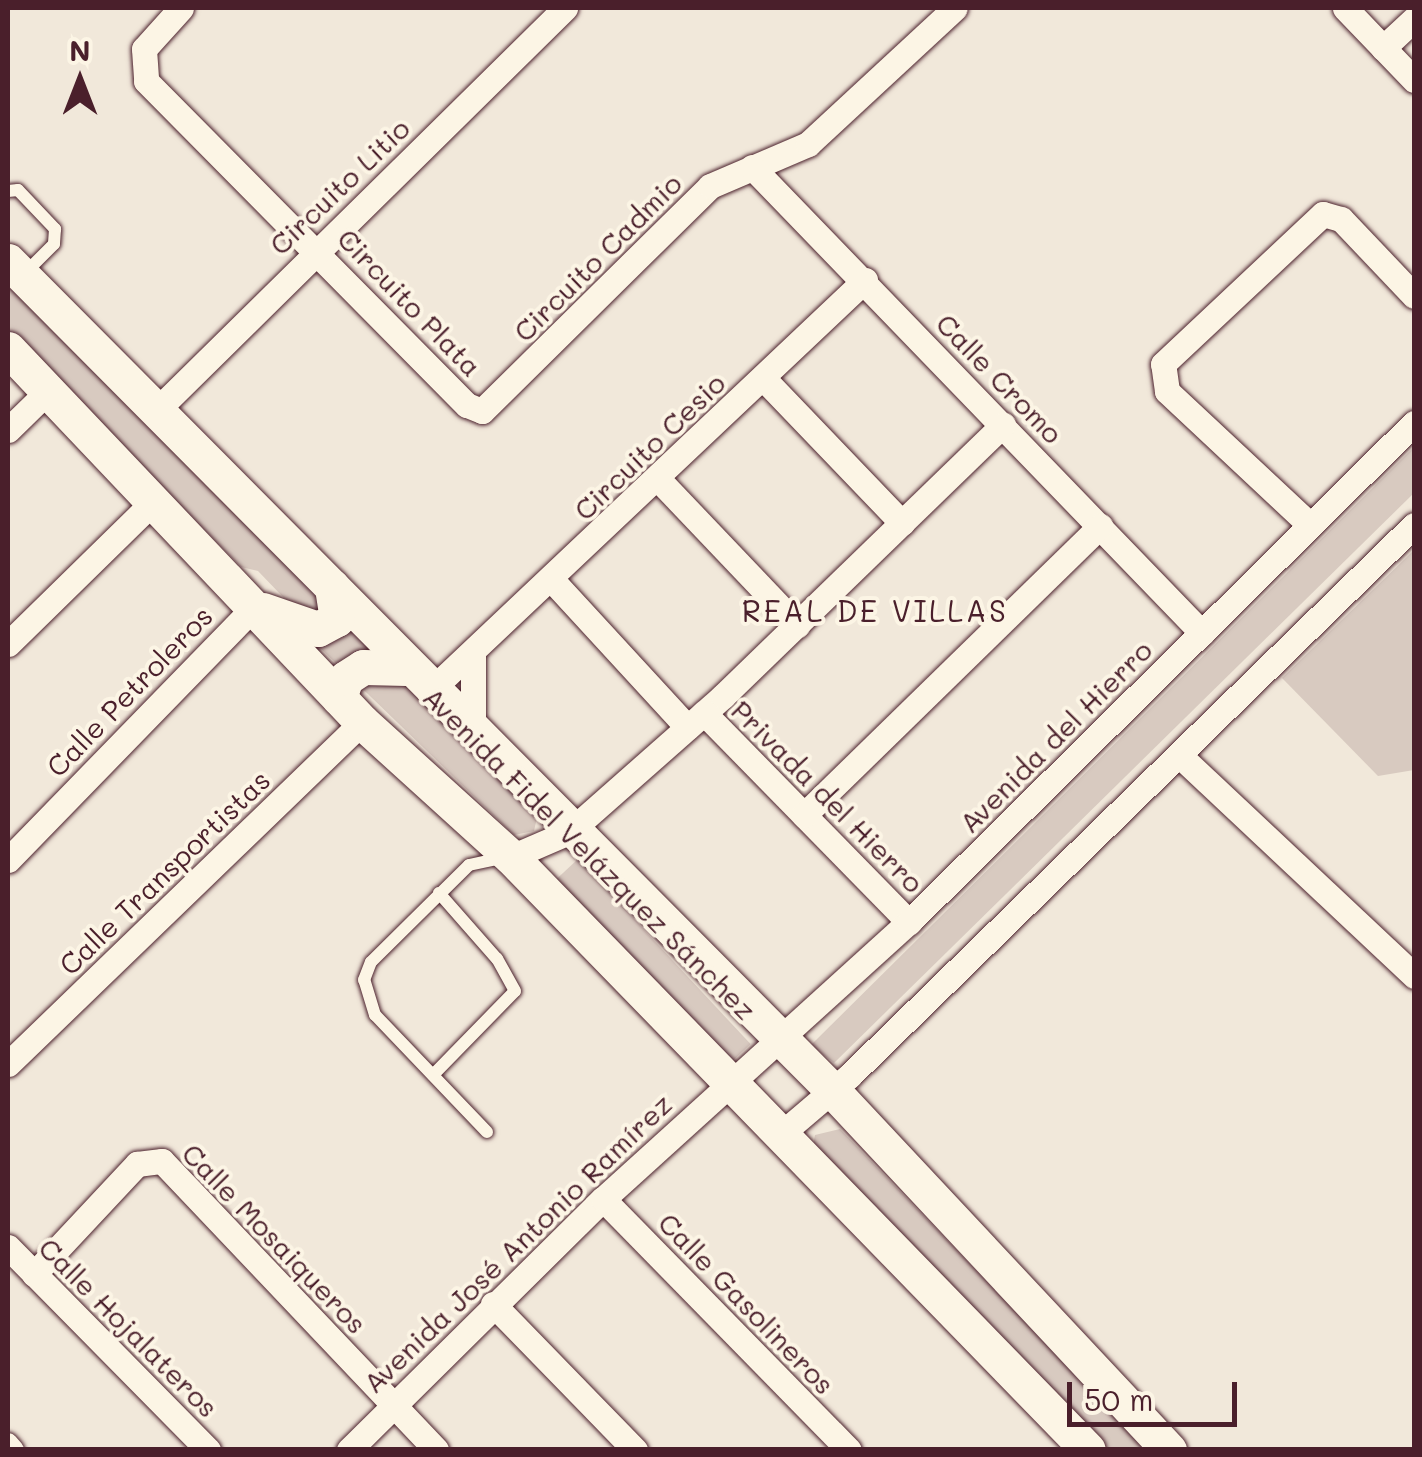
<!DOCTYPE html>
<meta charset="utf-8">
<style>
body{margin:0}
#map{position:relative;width:1422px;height:1457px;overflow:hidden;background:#f1e8da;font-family:Mali,sans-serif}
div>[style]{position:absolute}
.green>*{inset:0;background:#d8cac0;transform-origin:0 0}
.roads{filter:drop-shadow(0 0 2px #4a1f2b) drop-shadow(0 0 2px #4a1f2b)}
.service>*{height:12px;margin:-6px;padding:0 6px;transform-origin:6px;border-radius:6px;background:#fcf5e5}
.pedestrian>*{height:20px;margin:-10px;padding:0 10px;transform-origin:10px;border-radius:10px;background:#fcf5e5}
.minor>*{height:25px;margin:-12.5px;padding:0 12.5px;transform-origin:12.5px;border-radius:12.5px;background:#fcf5e5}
.secondary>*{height:35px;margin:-17.5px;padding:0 17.5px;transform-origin:17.5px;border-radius:17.5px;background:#fcf5e5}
span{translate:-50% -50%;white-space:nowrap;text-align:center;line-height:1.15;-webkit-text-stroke:8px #fcf5e5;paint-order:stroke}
.street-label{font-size:28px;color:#4a1f2b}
.neighbourhood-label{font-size:30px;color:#4a1f2b;letter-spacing:2.5px}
.frame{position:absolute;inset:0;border:10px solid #4a1f2b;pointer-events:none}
.north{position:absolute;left:30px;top:30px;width:100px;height:100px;-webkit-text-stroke:8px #fcf5e5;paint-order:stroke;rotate:0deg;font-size:28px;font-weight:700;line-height:40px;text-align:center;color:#4a1f2b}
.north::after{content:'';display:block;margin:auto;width:35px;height:45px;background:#4a1f2b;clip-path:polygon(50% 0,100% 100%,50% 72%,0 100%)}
.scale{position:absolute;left:1067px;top:1382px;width:170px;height:45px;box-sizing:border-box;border:5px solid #4a1f2b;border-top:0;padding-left:12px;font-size:30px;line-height:35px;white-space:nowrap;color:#4a1f2b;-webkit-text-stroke:8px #fcf5e5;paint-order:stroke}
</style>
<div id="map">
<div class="green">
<div style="clip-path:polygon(8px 281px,322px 600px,320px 620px,307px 622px,258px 571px,241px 567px,8px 330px)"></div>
<div style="clip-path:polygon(1414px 447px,1414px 493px,834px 1063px,811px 1045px)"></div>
<div style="clip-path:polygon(1414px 550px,1414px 770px,1378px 776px,1282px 678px)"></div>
<div style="clip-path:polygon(347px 623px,538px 813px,534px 831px,514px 835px,314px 642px)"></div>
<div style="left:578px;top:859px;width:253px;height:37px;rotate:47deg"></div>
<div style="clip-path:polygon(840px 1129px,1148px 1449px,1099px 1449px,812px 1151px,815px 1135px)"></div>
</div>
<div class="roads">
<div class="service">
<div style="left:8px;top:191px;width:10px;rotate:-6deg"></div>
<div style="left:18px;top:190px;width:54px;rotate:46.5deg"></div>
<div style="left:55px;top:229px;width:15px;rotate:94deg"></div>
<div style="left:54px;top:244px;width:41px;rotate:135deg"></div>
<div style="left:433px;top:1075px;width:117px;rotate:-45.7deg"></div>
<div style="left:515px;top:991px;width:37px;rotate:-119deg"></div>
<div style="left:497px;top:959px;width:88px;rotate:-131.3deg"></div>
<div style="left:487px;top:1132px;width:162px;rotate:-133.7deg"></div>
<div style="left:375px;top:1015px;width:37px;rotate:-107deg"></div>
<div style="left:364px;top:980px;width:19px;rotate:-69deg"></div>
<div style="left:371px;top:962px;width:138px;rotate:-44.7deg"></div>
<div style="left:469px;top:865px;width:35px;rotate:-12deg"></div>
</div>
<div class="pedestrian">
<div style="left:8px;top:1443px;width:9px;rotate:49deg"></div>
</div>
<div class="minor">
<div style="left:181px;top:8px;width:55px;rotate:132.1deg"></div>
<div style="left:144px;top:49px;width:32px;rotate:86deg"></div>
<div style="left:146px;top:81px;width:456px;rotate:45.3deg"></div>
<div style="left:467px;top:405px;width:16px;rotate:22deg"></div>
<div style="left:482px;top:411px;width:320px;rotate:-44.6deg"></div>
<div style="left:710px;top:186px;width:107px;rotate:-23.2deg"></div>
<div style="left:808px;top:144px;width:200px;rotate:-42.8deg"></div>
<div style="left:1345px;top:8px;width:100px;rotate:46.2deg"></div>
<div style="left:1383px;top:48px;width:42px;rotate:-43.1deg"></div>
<div style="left:752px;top:167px;width:648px;rotate:46deg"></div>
<div style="left:763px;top:378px;width:201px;rotate:46.2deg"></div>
<div style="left:157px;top:410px;width:573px;rotate:-44.58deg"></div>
<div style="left:8px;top:430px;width:56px;rotate:-44.3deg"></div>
<div style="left:658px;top:479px;width:202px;rotate:46.4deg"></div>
<div style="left:1310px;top:525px;width:196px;rotate:-136.9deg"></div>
<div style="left:1167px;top:391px;width:27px;rotate:-98deg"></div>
<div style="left:1163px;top:364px;width:219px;rotate:-43.2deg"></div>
<div style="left:1323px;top:214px;width:19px;rotate:16deg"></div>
<div style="left:1341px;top:219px;width:106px;rotate:46.5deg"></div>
<div style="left:552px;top:580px;width:200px;rotate:47.4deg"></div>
<div style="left:8px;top:644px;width:204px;rotate:-44.4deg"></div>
<div style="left:429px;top:692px;width:600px;rotate:-43.38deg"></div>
<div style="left:704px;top:713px;width:293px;rotate:45.6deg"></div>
<div style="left:473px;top:733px;width:81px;rotate:-90deg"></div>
<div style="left:1179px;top:755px;width:323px;rotate:43.2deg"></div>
<div style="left:804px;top:815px;width:414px;rotate:-44.3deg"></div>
<div style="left:511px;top:857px;width:63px;rotate:-23.3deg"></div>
<div style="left:569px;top:832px;width:205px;rotate:-41.4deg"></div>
<div style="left:723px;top:696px;width:390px;rotate:-44.1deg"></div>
<div style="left:8px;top:860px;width:351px;rotate:-45.8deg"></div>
<div style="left:8px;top:1064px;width:492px;rotate:-44deg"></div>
<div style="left:780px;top:1135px;width:91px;rotate:-40.5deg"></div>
<div style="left:849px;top:1076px;width:789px;rotate:-44.28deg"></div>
<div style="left:603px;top:1199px;width:351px;rotate:45.6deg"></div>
<div style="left:8px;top:1247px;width:285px;rotate:45.4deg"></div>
<div style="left:34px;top:1274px;width:151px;rotate:-46.9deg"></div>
<div style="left:137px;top:1164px;width:25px;rotate:-7deg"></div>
<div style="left:162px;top:1161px;width:398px;rotate:46.5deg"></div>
<div style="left:493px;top:1304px;width:204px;rotate:45.8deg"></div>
<div style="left:349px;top:1450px;width:357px;rotate:-44.7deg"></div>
<div style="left:603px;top:1199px;width:413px;rotate:-42.2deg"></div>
<div style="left:909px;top:922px;width:710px;rotate:-44.66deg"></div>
</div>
<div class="secondary">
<div style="left:8px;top:261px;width:1170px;rotate:45.17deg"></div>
<div style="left:833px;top:1091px;width:492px;rotate:46.9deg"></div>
<div style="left:8px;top:349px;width:514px;rotate:46.5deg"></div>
<div style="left:362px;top:722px;width:201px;rotate:42.2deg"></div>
<div style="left:511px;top:857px;width:827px;rotate:45.78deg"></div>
<div style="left:263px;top:610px;width:58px;rotate:19.1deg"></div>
<div style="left:318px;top:629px;width:21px;rotate:-28deg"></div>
<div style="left:337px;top:619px;width:33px;rotate:-99deg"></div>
<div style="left:339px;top:698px;width:21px;rotate:-71deg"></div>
<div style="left:346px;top:678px;width:20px;rotate:-33deg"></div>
<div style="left:363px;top:667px;width:43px;rotate:1.3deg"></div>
</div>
</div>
<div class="street-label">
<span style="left:339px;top:186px;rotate:-44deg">Circuito Litio</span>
<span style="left:597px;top:257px;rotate:-45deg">Circuito Cadmio</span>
<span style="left:410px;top:302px;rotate:46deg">Circuito Plata</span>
<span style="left:1000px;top:378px;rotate:46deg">Calle Cromo</span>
<span style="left:649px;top:446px;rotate:-44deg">Circuito Cesio</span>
<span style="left:129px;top:691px;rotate:-46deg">Calle Petroleros</span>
<span style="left:1055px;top:736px;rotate:-45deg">Avenida del Hierro</span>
<span style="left:828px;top:796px;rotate:45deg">Privada del Hierro</span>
<span style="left:590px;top:853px;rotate:45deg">Avenida Fidel Velázquez Sánchez</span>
<span style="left:164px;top:872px;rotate:-44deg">Calle Transportistas</span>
<span style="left:275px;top:1238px;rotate:46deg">Calle Mosaiqueros</span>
<span style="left:517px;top:1243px;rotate:-44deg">Avenida José Antonio Ramírez</span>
<span style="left:747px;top:1303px;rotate:46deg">Calle Gasolineros</span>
<span style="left:129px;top:1327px;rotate:45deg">Calle Hojalateros</span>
</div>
<div class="neighbourhood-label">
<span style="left:875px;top:610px">REAL DE VILLAS</span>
</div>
<div class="frame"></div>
<div class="north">N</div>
<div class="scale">50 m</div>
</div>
